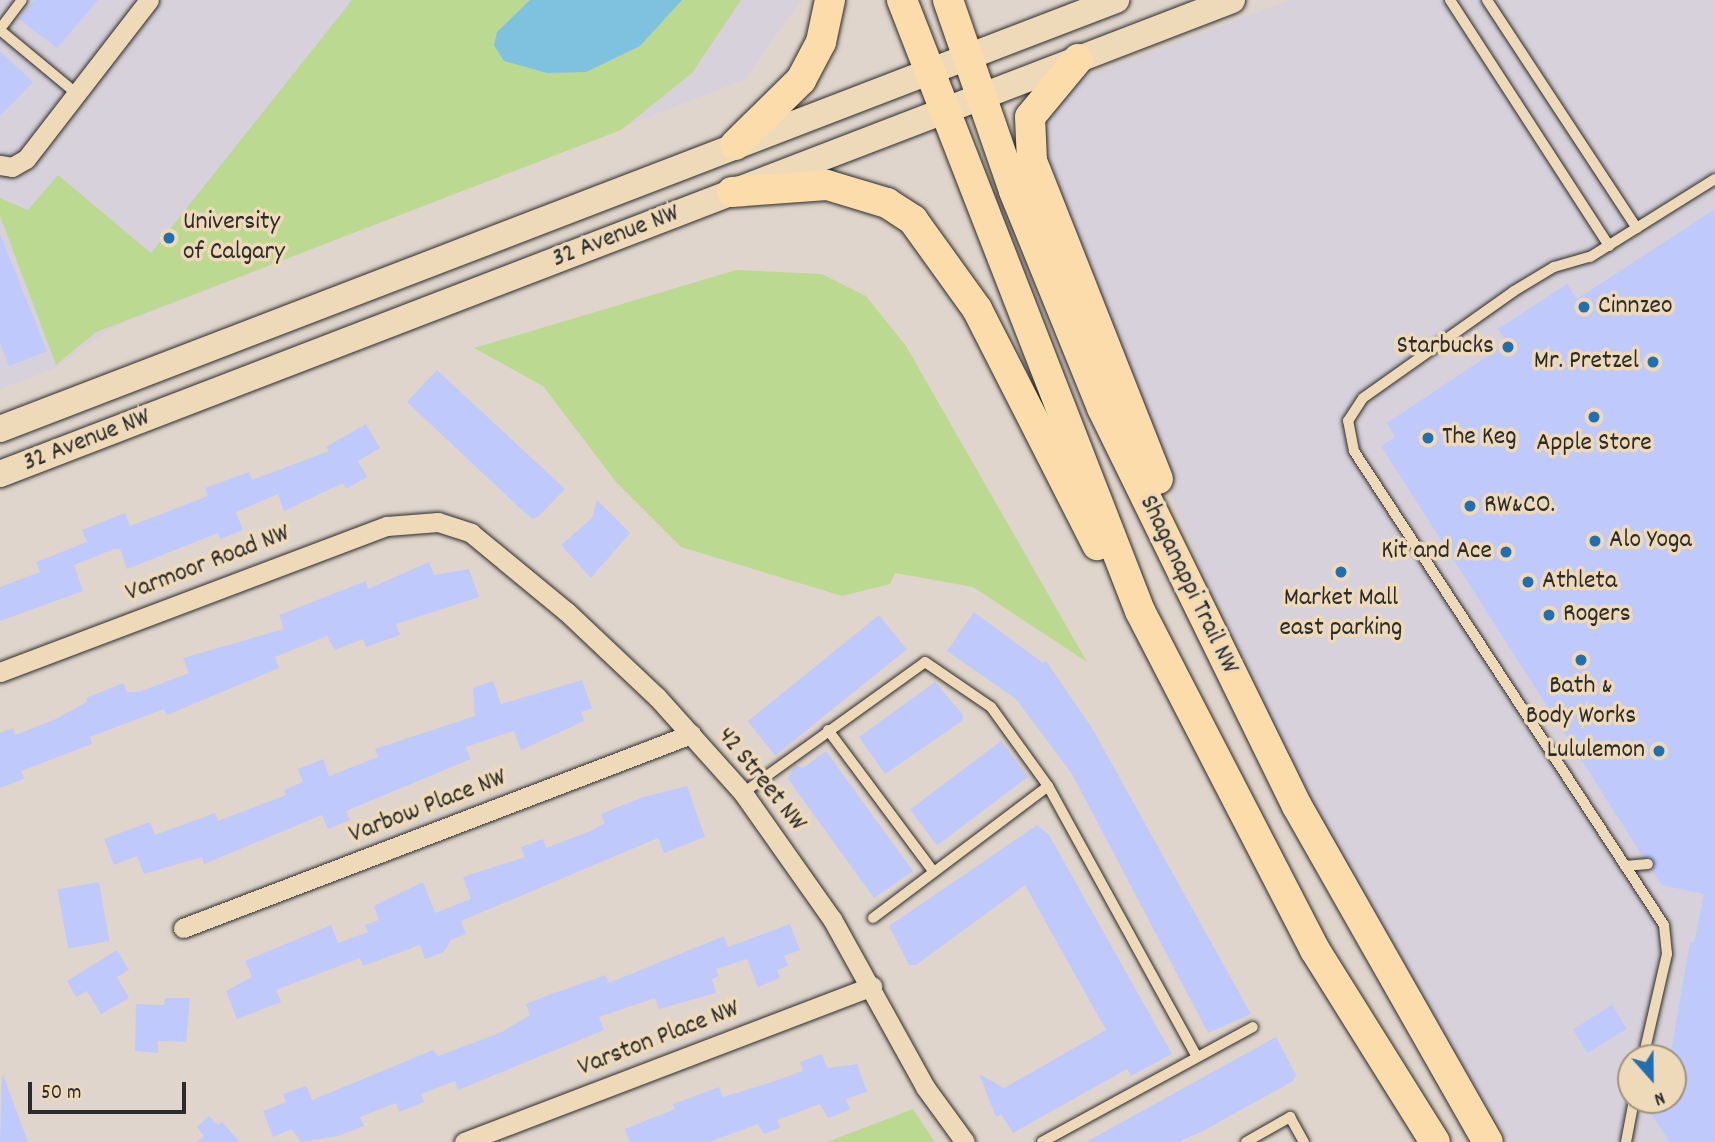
<!DOCTYPE html>
<style>
body{margin:0}
#map{position:relative;width:1715px;height:1142px;overflow:hidden;background:#e0d5cc;font-family:Dekko,sans-serif}
div>[style]{position:absolute}
.built>*{inset:0;background:#d6d1da}
.green>*{inset:0;background:#bcd991}
.water>*{inset:0;background:#7fc2e0}
.building>*{inset:0;background:#bfc9fb;transform-origin:0 0}
.roads{filter:drop-shadow(0 0 2px #2b2b2b) drop-shadow(0 0 2px #2b2b2b)}
.lane>*{height:10px;margin:-5px;padding:0 5px;transform-origin:5px;border-radius:5px;background:#eedab8}
.street>*{height:19px;margin:-9.5px;padding:0 9.5px;transform-origin:9.5px;border-radius:9.5px;background:#eedab8}
.secondary>*{height:26px;margin:-13px;padding:0 13px;transform-origin:13px;border-radius:13px;background:#eedab8}
.primary>*{height:30px;margin:-15px;padding:0 15px;transform-origin:15px;border-radius:15px;background:#fddcac}
.dots>*{width:19px;height:19px;translate:-50% -50%;box-sizing:border-box;border:4px solid #eedab8;border-radius:50%}
span{translate:-50% -50%;white-space:nowrap;text-align:center;line-height:1.15;-webkit-text-stroke:7px #eedab8;paint-order:stroke}
.poi-label{font-size:26px;color:#2b2b2b}
.left{translate:0 -50%;text-align:left}
.right{translate:-100% -50%;text-align:right}
.street-label{font-size:26px;color:#2b2b2b}
.north{position:absolute;left:1617px;top:1044px;width:70px;height:70px;box-sizing:border-box;background:#eedab8;border:2px solid #a09480;border-radius:50%;rotate:159deg;font-size:19px;font-weight:700;line-height:28px;text-align:center;color:#2b2b2b}
.north::after{content:'';display:block;margin:auto;width:24px;height:32px;background:#1f6fb2;clip-path:polygon(50% 0,100% 100%,50% 72%,0 100%)}
.scale{position:absolute;left:28px;top:1082px;width:158px;height:32px;box-sizing:border-box;border:4px solid #2b2b2b;border-top:0;padding-left:9px;font-size:21px;line-height:24px;white-space:nowrap;color:#2b2b2b;-webkit-text-stroke:5px #eedab8;paint-order:stroke}
</style>
<div id="map">
<div class="built">
<div style="clip-path:polygon(0 0,801px 0,745px 79px,111px 328px,57px 367px,0 389px)"></div>
<div style="clip-path:polygon(evenodd,1290px 0,1715px 0,1715px 1142px,1510px 1142px,1401px 968px,1259px 713px,1150px 440px,1039px 138px,1039px 125px,1070px 83px,1290px 0,1631px 1058px,1673px 1058px,1673px 1100px,1631px 1100px,1631px 1058px)"></div>
</div>
<div class="green">
<div style="clip-path:polygon(352px 0,741px 0,692px 73px,621px 130px,96px 332px,56px 365px,0 216px,0 198px,28px 210px,58px 175px,151px 253px)"></div>
<div style="clip-path:polygon(736px 270px,822px 274px,866px 296px,906px 346px,1087px 662px,973px 587px,895px 573px,890px 584px,842px 596px,681px 547px,616px 482px,543px 386px,474px 348px)"></div>
<div style="clip-path:polygon(913px 1109px,935px 1142px,827px 1142px)"></div>
</div>
<div class="water">
<div style="clip-path:polygon(530px 0,682px 0,640px 46px,586px 72px,547px 73px,504px 61px,494px 45px,497px 32px)"></div>
</div>
<div class="building">
<div style="clip-path:polygon(34px 0,98px 0,57px 48px,19px 19px)"></div>
<div style="clip-path:polygon(0 51px,33px 82px,0 116px)"></div>
<div style="clip-path:polygon(1715px 209px,1715px 1142px,1670px 1142px,1651px 1114px,1682px 1094px,1673px 1080px,1670px 1058px,1690px 942px,1694px 943px,1704px 894px,1662px 885px,1652px 870px,1654px 860px,1643px 857px,1628px 833px,1381px 446px,1395px 437px,1387px 423px,1507px 343px,1498px 329px,1567px 284px,1577px 299px)"></div>
<div style="clip-path:polygon(0 234px,47px 351px,9px 366px,0 343px)"></div>
<div style="clip-path:polygon(437px 370px,565px 489px,539px 516px,533px 519px,523px 511px,407px 402px)"></div>
<div style="clip-path:polygon(366px 424px,380px 448px,358px 461px,367px 477px,346px 489px,343px 483px,284px 511px,278px 494px,236px 512px,243px 530px,220px 539px,218px 533px,127px 569px,120px 549px,114px 549px,74px 565px,83px 591px,0 621px,0 587px,40px 572px,36px 562px,87px 542px,82px 530px,125px 513px,130px 526px,208px 496px,205px 488px,249px 472px,252px 480px,329px 451px,326px 447px)"></div>
<div style="clip-path:polygon(597px 500px,630px 533px,591px 578px,561px 545px,592px 518px)"></div>
<div style="clip-path:polygon(429px 562px,434px 575px,469px 569px,479px 597px,396px 624px,400px 635px,366px 647px,363px 639px,335px 650px,327px 636px,275px 657px,279px 668px,167px 715px,164px 709px,90px 737px,92px 744px,21px 771px,24px 779px,0 788px,0 733px,13px 728px,15px 735px,56px 719px,87px 702px,86px 698px,123px 683px,127px 692px,139px 692px,189px 673px,183px 658px,284px 629px,279px 615px,366px 581px,368px 589px)"></div>
<div style="clip-path:polygon(974px 612px,1043px 663px,1046px 661px,1092px 728px,1251px 1014px,1208px 1033px,1072px 774px,1016px 699px,947px 651px)"></div>
<div style="left:879px;top:615px;width:44px;height:169px;rotate:51deg"></div>
<div style="clip-path:polygon(582px 680px,592px 708px,581px 712px,584px 721px,521px 750px,514px 731px,466px 747px,471px 759px,346px 811px,350px 820px,328px 829px,322px 815px,204px 864px,202px 857px,144px 874px,137px 856px,114px 865px,104px 839px,150px 822px,155px 835px,215px 813px,218px 821px,286px 795px,284px 790px,303px 782px,298px 769px,323px 759px,329px 776px,378px 757px,375px 749px,475px 716px,473px 688px,493px 681px,501px 704px)"></div>
<div style="clip-path:polygon(935px 682px,963px 715px,962px 721px,885px 774px,859px 737px)"></div>
<div style="left:1001px;top:741px;width:45px;height:114px;rotate:53deg"></div>
<div style="clip-path:polygon(826px 751px,913px 871px,874px 898px,788px 779px,795px 765px,803px 768px)"></div>
<div style="clip-path:polygon(687px 786px,705px 837px,664px 853px,658px 838px,461px 921px,466px 934px,451px 940px,444px 952px,425px 959px,420px 945px,363px 966px,360px 958px,276px 990px,281px 1002px,237px 1019px,226px 991px,252px 977px,245px 961px,331px 925px,338px 943px,368px 932px,365px 925px,379px 920px,374px 906px,423px 882px,435px 913px,471px 899px,463px 877px,525px 857px,521px 847px,543px 839px,546px 848px,588px 832px,605px 823px,601px 814px,643px 797px)"></div>
<div style="clip-path:polygon(1037px 825px,1049px 835px,1172px 1054px,1131px 1076px,1127px 1069px,1013px 1133px,1001px 1114px,996px 1117px,979px 1074px,1004px 1088px,1106px 1030px,1025px 885px,916px 965px,909px 965px,889px 926px)"></div>
<div style="left:99px;top:882px;width:60px;height:42px;rotate:80deg"></div>
<div style="clip-path:polygon(790px 924px,800px 950px,784px 956px,788px 966px,777px 970px,780px 978px,758px 987px,747px 959px,716px 969px,719px 976px,712px 979px,716px 993px,659px 1009px,655px 998px,599px 1017px,604px 1030px,458px 1090px,455px 1081px,421px 1094px,424px 1102px,399px 1112px,396px 1103px,360px 1117px,364px 1126px,338px 1136px,301px 1142px,292px 1129px,273px 1137px,263px 1111px,286px 1102px,283px 1094px,306px 1086px,312px 1100px,433px 1050px,438px 1056px,502px 1032px,530px 1015px,526px 1004px,549px 995px,606px 975px,609px 983px,724px 936px,728px 947px)"></div>
<div style="clip-path:polygon(117px 950px,129px 970px,117px 977px,129px 998px,101px 1014px,87px 991px,76px 997px,67px 981px)"></div>
<div style="clip-path:polygon(165px 998px,190px 998px,186px 1042px,158px 1041px,158px 1053px,135px 1051px,136px 1004px,164px 1005px)"></div>
<div style="left:1612px;top:1005px;width:28px;height:46px;rotate:58deg"></div>
<div style="clip-path:polygon(1276px 1037px,1296px 1075px,1293px 1081px,1201px 1132px,1178px 1142px,1086px 1142px)"></div>
<div style="clip-path:polygon(822px 1054px,827px 1068px,857px 1064px,867px 1092px,846px 1099px,850px 1110px,828px 1118px,820px 1104px,777px 1120px,780px 1128px,764px 1134px,758px 1124px,709px 1142px,630px 1142px,625px 1129px,675px 1109px,673px 1104px,719px 1087px,723px 1097px,772px 1082px,803px 1071px,800px 1062px)"></div>
<div style="clip-path:polygon(2px 1072px,28px 1142px,0 1142px)"></div>
<div style="clip-path:polygon(209px 1116px,218px 1125px,222px 1122px,240px 1142px,197px 1142px,204px 1136px,197px 1127px)"></div>
</div>
<div class="roads">
<div class="lane">
<div style="left:1450px;top:0;width:293px;rotate:57.1deg"></div>
<div style="left:1487px;top:0;width:273px;rotate:56.7deg"></div>
<div style="left:0;top:29px;width:36px;rotate:-53deg"></div>
<div style="left:0;top:30px;width:100px;rotate:39.7deg"></div>
<div style="left:828px;top:730px;width:177px;rotate:53.3deg"></div>
<div style="left:743px;top:793px;width:224px;rotate:-35.7deg"></div>
<div style="left:925px;top:662px;width:80px;rotate:34.3deg"></div>
<div style="left:991px;top:707px;width:97px;rotate:54.2deg"></div>
<div style="left:1048px;top:786px;width:307px;rotate:61.2deg"></div>
<div style="left:1625px;top:866px;width:23px;rotate:-5deg"></div>
<div style="left:873px;top:918px;width:219px;rotate:-37deg"></div>
<div style="left:1643px;top:1058px;width:107px;rotate:-77deg"></div>
<div style="left:1667px;top:954px;width:29px;rotate:-96deg"></div>
<div style="left:1664px;top:925px;width:566px;rotate:-123.19deg"></div>
<div style="left:1354px;top:451px;width:31px;rotate:-101deg"></div>
<div style="left:1348px;top:421px;width:27px;rotate:-57deg"></div>
<div style="left:1363px;top:398px;width:185px;rotate:-35.3deg"></div>
<div style="left:1514px;top:291px;width:47px;rotate:-31deg"></div>
<div style="left:1554px;top:267px;width:37px;rotate:-16deg"></div>
<div style="left:1590px;top:257px;width:147px;rotate:-32deg"></div>
<div style="left:1042px;top:1142px;width:240px;rotate:-28.6deg"></div>
<div style="left:1246px;top:1142px;width:51px;rotate:-29.6deg"></div>
<div style="left:1290px;top:1117px;width:29px;rotate:61deg"></div>
<div style="left:1626px;top:1142px;width:43px;rotate:-79.2deg"></div>
</div>
<div class="street">
<div style="left:0;top:165px;width:12px;rotate:9deg"></div>
<div style="left:12px;top:167px;width:16px;rotate:-30deg"></div>
<div style="left:26px;top:159px;width:201px;rotate:-52.3deg"></div>
<div style="left:0;top:672px;width:414px;rotate:-20.7deg"></div>
<div style="left:387px;top:526px;width:51px;rotate:-4.5deg"></div>
<div style="left:438px;top:522px;width:35px;rotate:18deg"></div>
<div style="left:471px;top:533px;width:124px;rotate:39.5deg"></div>
<div style="left:567px;top:612px;width:124px;rotate:43.4deg"></div>
<div style="left:657px;top:697px;width:129px;rotate:48.1deg"></div>
<div style="left:743px;top:793px;width:154px;rotate:54.8deg"></div>
<div style="left:832px;top:919px;width:192px;rotate:61deg"></div>
<div style="left:925px;top:1087px;width:68px;rotate:54deg"></div>
<div style="left:183px;top:928px;width:544px;rotate:-20.9deg"></div>
<div style="left:464px;top:1142px;width:437px;rotate:-20.9deg"></div>
</div>
<div class="secondary">
<div style="left:0;top:429px;width:1196px;rotate:-21.03deg"></div>
<div style="left:0;top:474px;width:1320px;rotate:-21.04deg"></div>
</div>
<div class="primary">
<div style="left:902px;top:0;width:656px;rotate:68.72deg"></div>
<div style="left:1140px;top:611px;width:382px;rotate:62.7deg"></div>
<div style="left:1315px;top:950px;width:226px;rotate:58deg"></div>
<div style="left:948px;top:0;width:202px;rotate:70.9deg"></div>
<div style="left:1014px;top:191px;width:234px;rotate:67.9deg"></div>
<div style="left:1102px;top:408px;width:443px;rotate:63.9deg"></div>
<div style="left:1297px;top:806px;width:386px;rotate:60.4deg"></div>
<div style="left:1078px;top:59px;width:75px;rotate:129.6deg"></div>
<div style="left:1030px;top:117px;width:44px;rotate:87.4deg"></div>
<div style="left:1032px;top:161px;width:342px;rotate:68.4deg"></div>
<div style="left:735px;top:145px;width:93px;rotate:-44.6deg"></div>
<div style="left:801px;top:80px;width:43px;rotate:-62.2deg"></div>
<div style="left:821px;top:42px;width:43px;rotate:-77.9deg"></div>
<div style="left:732px;top:192px;width:95px;rotate:-4.2deg"></div>
<div style="left:827px;top:185px;width:63px;rotate:16.7deg"></div>
<div style="left:887px;top:203px;width:31px;rotate:33deg"></div>
<div style="left:913px;top:220px;width:110px;rotate:54.3deg"></div>
<div style="left:977px;top:309px;width:265px;rotate:63deg"></div>
</div>
</div>
<div class="dots">
<div style="left:169px;top:238px;background:#1f6fb2"></div>
<div style="left:1584px;top:307px;background:#1f6fb2"></div>
<div style="left:1508px;top:347px;background:#1f6fb2"></div>
<div style="left:1653px;top:362px;background:#1f6fb2"></div>
<div style="left:1594px;top:417px;background:#1f6fb2"></div>
<div style="left:1428px;top:438px;background:#1f6fb2"></div>
<div style="left:1470px;top:506px;background:#1f6fb2"></div>
<div style="left:1595px;top:541px;background:#1f6fb2"></div>
<div style="left:1506px;top:552px;background:#1f6fb2"></div>
<div style="left:1341px;top:572px;background:#1f6fb2"></div>
<div style="left:1528px;top:582px;background:#1f6fb2"></div>
<div style="left:1549px;top:615px;background:#1f6fb2"></div>
<div style="left:1581px;top:660px;background:#1f6fb2"></div>
<div style="left:1659px;top:751px;background:#1f6fb2"></div>
</div>
<div class="poi-label">
<span class="left" style="left:183px;top:238px">University<br>of Calgary</span>
<span class="left" style="left:1598px;top:307px">Cinnzeo</span>
<span class="right" style="left:1494px;top:347px">Starbucks</span>
<span class="right" style="left:1639px;top:362px">Mr. Pretzel</span>
<span class="left" style="left:1442px;top:438px">The Keg</span>
<span style="left:1594px;top:444px">Apple Store</span>
<span class="left" style="left:1484px;top:506px">RW&amp;CO.</span>
<span class="left" style="left:1609px;top:541px">Alo Yoga</span>
<span class="right" style="left:1492px;top:552px">Kit and Ace</span>
<span class="left" style="left:1542px;top:582px">Athleta</span>
<span style="left:1341px;top:614px">Market Mall<br>east parking</span>
<span class="left" style="left:1563px;top:615px">Rogers</span>
<span style="left:1581px;top:702px">Bath &amp;<br>Body Works</span>
<span class="right" style="left:1645px;top:751px">Lululemon</span>
</div>
<div class="street-label">
<span style="left:616px;top:237px;rotate:-21deg">32 Avenue NW</span>
<span style="left:87px;top:441px;rotate:-21deg">32 Avenue NW</span>
<span style="left:208px;top:564px;rotate:-21deg">Varmoor Road NW</span>
<span style="left:1188px;top:585px;rotate:64deg">Shaganappi Trail NW</span>
<span style="left:761px;top:780px;rotate:51deg">42 Street NW</span>
<span style="left:428px;top:807px;rotate:-21deg">Varbow Place NW</span>
<span style="left:659px;top:1039px;rotate:-21deg">Varston Place NW</span>
</div>
<div class="north">N</div>
<div class="scale">50 m</div>
</div>
